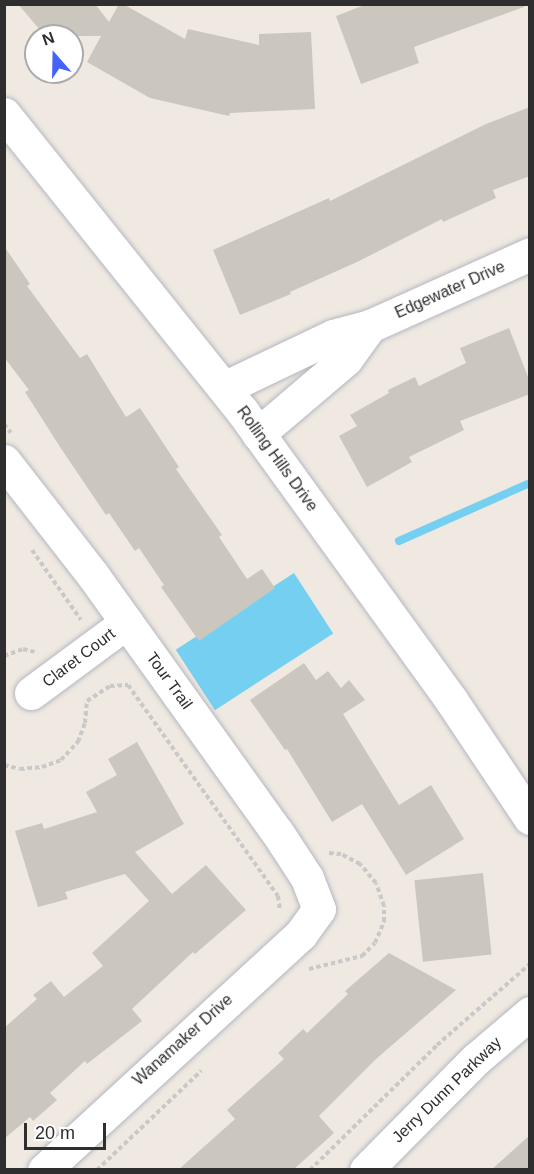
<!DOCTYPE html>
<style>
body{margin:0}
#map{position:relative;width:534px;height:1174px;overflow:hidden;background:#efe9e1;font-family:Arial,sans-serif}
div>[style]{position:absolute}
.water>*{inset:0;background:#75cff0;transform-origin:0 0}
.stream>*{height:8px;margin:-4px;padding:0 4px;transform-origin:4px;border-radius:4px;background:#75cff0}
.building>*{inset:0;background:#cbc7bf;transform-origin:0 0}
.path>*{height:4px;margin-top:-2px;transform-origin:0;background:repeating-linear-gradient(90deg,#c9c9c9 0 4.5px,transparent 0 7.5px)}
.roads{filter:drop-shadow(0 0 2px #b4b7c1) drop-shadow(0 0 2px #b4b7c1)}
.minor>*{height:33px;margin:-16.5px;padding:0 16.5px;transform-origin:16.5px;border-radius:16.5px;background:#fff}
span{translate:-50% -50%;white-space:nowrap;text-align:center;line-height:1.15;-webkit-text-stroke:5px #fff;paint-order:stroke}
.street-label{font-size:16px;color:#2e2e2e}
.frame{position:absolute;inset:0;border:6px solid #2e2e2e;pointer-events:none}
.north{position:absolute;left:24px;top:24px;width:60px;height:60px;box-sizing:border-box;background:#fff;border:2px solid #ababab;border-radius:50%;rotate:340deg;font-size:16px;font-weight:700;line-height:24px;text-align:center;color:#2e2e2e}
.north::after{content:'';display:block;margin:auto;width:21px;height:27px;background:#4264fb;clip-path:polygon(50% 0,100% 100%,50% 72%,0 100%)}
.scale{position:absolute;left:24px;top:1123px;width:82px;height:27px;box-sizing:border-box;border:3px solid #2e2e2e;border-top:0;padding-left:8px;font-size:18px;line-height:21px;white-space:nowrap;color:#2e2e2e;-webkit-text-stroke:4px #fff;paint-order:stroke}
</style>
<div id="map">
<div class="water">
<div style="left:294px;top:573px;width:72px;height:141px;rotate:57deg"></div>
</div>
<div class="stream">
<div style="left:399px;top:541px;width:143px;rotate:-23.9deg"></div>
</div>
<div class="building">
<div style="clip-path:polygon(18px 4px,95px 4px,109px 22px,119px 4px,123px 4px,185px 39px,188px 29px,259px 45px,259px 34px,311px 32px,315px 109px,230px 113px,229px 116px,150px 98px,87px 62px,101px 36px,45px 36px)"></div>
<div style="clip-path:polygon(367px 4px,523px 4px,524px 7px,414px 47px,419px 63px,361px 84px,336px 16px)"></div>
<div style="clip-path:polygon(530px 107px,530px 176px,493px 190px,496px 198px,443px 222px,442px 219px,357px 262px,290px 292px,291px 294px,240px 315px,213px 250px,329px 198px,330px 201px,486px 124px)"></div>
<div style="clip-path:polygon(4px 246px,30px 284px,27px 286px,80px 358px,87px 354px,126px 417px,140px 408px,179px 467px,176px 469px,222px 535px,219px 537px,247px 579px,262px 569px,275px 588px,199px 641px,161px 587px,164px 585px,139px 548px,135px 551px,109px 513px,106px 515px,62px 450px,25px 392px,29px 390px,4px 357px)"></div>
<div style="clip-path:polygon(509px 328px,530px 382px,530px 394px,460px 421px,464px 430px,409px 457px,412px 462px,367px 487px,339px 436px,357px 426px,350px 415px,389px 393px,388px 390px,415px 377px,419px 386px,466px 363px,460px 348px)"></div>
<div style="clip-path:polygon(304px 663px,316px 680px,328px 671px,341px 688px,349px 680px,365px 700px,343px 714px,399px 805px,431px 785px,464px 839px,406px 875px,362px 804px,332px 822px,287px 749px,285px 750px,250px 700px)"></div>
<div style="clip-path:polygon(137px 742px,184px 824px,135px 852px,172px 894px,206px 865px,246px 910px,195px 954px,193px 952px,132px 1009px,142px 1021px,87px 1064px,85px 1061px,50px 1093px,57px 1100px,33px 1121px,30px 1117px,4px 1139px,4px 1028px,37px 999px,33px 995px,51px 981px,64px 997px,103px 966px,92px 953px,149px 901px,125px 874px,65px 892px,68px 899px,38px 907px,15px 831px,42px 823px,44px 829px,97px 812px,86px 792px,117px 775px,108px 759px)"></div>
<div style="left:483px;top:873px;width:82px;height:69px;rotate:84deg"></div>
<div style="clip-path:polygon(389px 953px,456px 990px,376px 1059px,319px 1116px,334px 1133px,293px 1170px,178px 1170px,235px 1119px,227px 1110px,284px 1059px,278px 1053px,303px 1029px,307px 1033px,348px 994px,345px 991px)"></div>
<div style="clip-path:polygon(530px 1135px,530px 1170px,491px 1170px)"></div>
</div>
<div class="path">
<div style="left:4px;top:424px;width:11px;rotate:52deg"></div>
<div style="left:32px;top:550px;width:85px;rotate:55deg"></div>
<div style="left:4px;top:656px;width:20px;rotate:-20deg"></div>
<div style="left:23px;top:649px;width:12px;rotate:14deg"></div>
<div style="left:4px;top:765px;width:16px;rotate:14deg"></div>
<div style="left:20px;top:769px;width:22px;rotate:-5deg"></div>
<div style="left:42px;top:767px;width:20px;rotate:-20deg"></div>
<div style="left:61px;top:760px;width:25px;rotate:-47deg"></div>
<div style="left:78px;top:742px;width:20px;rotate:-70deg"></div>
<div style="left:85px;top:723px;width:22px;rotate:-85deg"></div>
<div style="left:87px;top:701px;width:27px;rotate:-33deg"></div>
<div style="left:110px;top:686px;width:18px;rotate:-3deg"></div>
<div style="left:128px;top:685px;width:259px;rotate:54.6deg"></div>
<div style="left:278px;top:896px;width:14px;rotate:82deg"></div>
<div style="left:309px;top:969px;width:55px;rotate:-13.8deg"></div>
<div style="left:362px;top:956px;width:18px;rotate:-45deg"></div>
<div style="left:375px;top:943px;width:23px;rotate:-67deg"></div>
<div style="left:384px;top:922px;width:16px;rotate:-90deg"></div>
<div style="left:384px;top:906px;width:24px;rotate:-109deg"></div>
<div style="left:376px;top:883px;width:25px;rotate:-130deg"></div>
<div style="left:360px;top:864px;width:21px;rotate:-152deg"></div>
<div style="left:341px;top:854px;width:13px;rotate:-176deg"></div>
<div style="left:97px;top:1170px;width:144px;rotate:-43.6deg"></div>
<div style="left:310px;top:1170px;width:178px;rotate:-44.5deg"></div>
<div style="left:437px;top:1045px;width:123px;rotate:-41.1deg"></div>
</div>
<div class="roads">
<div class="minor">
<div style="left:4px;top:114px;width:381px;rotate:51.3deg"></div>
<div style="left:242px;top:411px;width:357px;rotate:54.1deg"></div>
<div style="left:451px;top:700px;width:142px;rotate:56.2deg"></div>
<div style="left:224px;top:388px;width:121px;rotate:-25.5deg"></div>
<div style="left:333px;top:336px;width:38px;rotate:-15deg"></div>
<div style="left:370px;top:326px;width:175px;rotate:-24.2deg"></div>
<div style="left:258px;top:434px;width:116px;rotate:-40.4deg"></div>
<div style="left:346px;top:359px;width:41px;rotate:-54deg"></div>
<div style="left:4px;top:461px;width:143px;rotate:52.1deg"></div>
<div style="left:92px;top:574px;width:317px;rotate:54.4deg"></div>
<div style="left:277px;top:832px;width:55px;rotate:56.9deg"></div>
<div style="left:307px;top:878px;width:33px;rotate:69deg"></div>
<div style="left:319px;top:909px;width:31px;rotate:126deg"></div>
<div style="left:301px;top:934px;width:349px;rotate:137.4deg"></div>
<div style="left:31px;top:693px;width:119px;rotate:-36.5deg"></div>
<div style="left:366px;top:1170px;width:156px;rotate:-45.3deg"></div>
<div style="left:476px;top:1059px;width:71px;rotate:-40.4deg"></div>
</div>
</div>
<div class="street-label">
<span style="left:450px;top:290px;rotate:-24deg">Edgewater Drive</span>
<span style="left:277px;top:459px;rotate:54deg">Rolling Hills Drive</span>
<span style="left:79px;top:658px;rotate:-37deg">Claret Court</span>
<span style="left:169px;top:681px;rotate:54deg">Tour Trail</span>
<span style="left:183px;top:1040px;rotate:-42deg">Wanamaker Drive</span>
<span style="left:447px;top:1090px;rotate:-44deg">Jerry Dunn Parkway</span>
</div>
<div class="frame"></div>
<div class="north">N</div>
<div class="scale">20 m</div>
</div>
